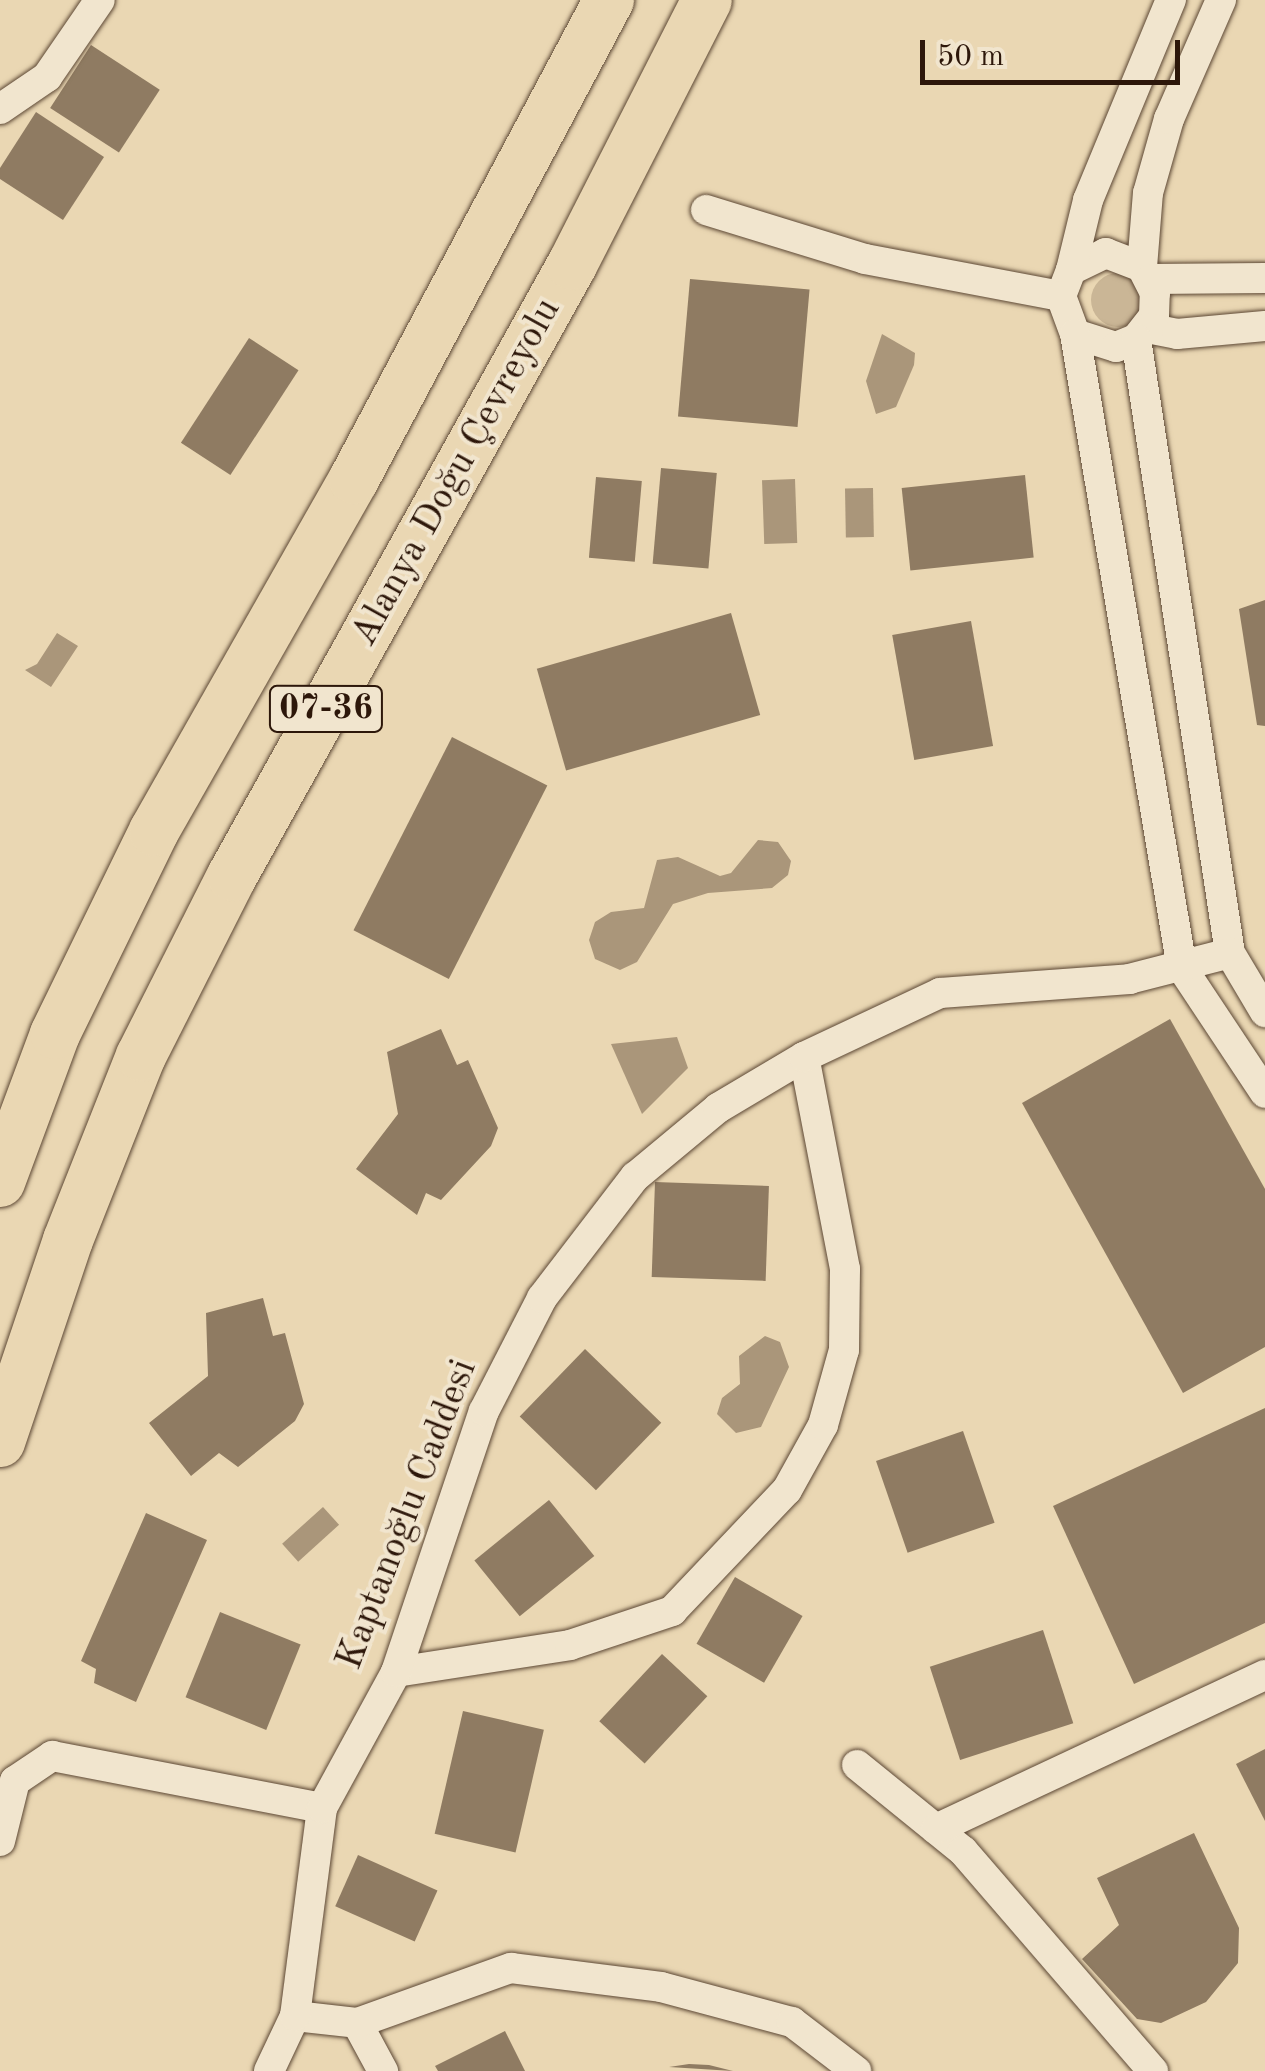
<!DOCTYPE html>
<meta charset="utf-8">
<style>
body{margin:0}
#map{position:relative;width:1265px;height:2071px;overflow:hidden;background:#ead7b3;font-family:"Old Standard TT",serif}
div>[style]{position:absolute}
.green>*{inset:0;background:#cab696}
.round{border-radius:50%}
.water>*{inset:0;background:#aa967a;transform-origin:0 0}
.building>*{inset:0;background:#8f7b62;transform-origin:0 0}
.roads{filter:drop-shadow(0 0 2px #5c4734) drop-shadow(0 0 2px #5c4734)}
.minor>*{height:30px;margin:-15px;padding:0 15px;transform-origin:15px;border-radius:15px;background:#f1e5ce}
.trunk>*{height:50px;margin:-25px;padding:0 25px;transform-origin:25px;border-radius:25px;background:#ead7b3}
span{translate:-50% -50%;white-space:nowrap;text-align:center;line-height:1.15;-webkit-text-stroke:8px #f1e5ce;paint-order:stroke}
.shield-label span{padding:2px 8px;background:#f1e5ce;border:2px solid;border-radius:8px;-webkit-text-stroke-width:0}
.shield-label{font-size:35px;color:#2d170a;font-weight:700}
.street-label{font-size:38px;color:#2d170a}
.scale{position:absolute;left:920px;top:40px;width:260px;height:45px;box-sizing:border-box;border:5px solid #2d170a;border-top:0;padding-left:12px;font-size:30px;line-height:35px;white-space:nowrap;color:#2d170a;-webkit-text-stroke:8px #f1e5ce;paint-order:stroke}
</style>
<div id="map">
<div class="green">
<div class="round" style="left:1091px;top:273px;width:54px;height:54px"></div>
</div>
<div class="water">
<div style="clip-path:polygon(882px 334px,915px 353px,914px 365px,896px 407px,876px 414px,866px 381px)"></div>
<div style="left:795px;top:479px;width:64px;height:33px;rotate:88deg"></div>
<div style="left:873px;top:488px;width:49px;height:28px;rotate:89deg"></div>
<div style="clip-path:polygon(57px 633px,78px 646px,51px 687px,25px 670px,37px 664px)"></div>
<div style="clip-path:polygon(758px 840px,778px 842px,791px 861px,788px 875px,772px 888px,708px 893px,673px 904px,637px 962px,620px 970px,595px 959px,589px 940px,595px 922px,611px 912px,644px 908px,657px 860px,678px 857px,720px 876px,731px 873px)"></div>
<div style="clip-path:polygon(677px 1037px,688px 1068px,642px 1114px,611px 1044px)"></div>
<div style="clip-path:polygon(765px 1336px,780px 1342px,789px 1367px,761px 1427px,736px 1433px,717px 1414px,722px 1398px,740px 1384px,739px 1356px)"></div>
<div style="left:323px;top:1507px;width:24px;height:55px;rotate:48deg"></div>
</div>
<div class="building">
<div style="left:91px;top:45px;width:82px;height:75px;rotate:33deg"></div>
<div style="clip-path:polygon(36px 112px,104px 157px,63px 220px,0 179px,0 168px)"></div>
<div style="left:690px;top:279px;width:120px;height:138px;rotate:5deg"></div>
<div style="left:249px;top:338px;width:59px;height:125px;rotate:33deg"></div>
<div style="left:661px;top:468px;width:56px;height:96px;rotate:5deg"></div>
<div style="left:1025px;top:475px;width:83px;height:124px;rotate:84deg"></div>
<div style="left:596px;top:477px;width:46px;height:81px;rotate:5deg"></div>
<div style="clip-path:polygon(1265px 600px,1265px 726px,1257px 725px,1239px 609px)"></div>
<div style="left:731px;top:613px;width:106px;height:202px;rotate:74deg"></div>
<div style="left:971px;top:621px;width:127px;height:80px;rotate:80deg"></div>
<div style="left:452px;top:737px;width:107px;height:217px;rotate:27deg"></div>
<div style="clip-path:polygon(1170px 1019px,1265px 1189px,1265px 1347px,1183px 1393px,1022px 1103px)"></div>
<div style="clip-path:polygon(441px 1029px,457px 1065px,468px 1060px,498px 1128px,491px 1146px,441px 1200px,426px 1193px,417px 1215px,356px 1169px,398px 1114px,387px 1052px)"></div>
<div style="left:655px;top:1182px;width:114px;height:95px;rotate:2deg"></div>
<div style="clip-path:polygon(263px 1298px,273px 1336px,285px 1333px,304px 1404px,295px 1421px,238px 1467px,219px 1453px,191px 1476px,149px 1423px,208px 1376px,206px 1313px)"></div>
<div style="left:585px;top:1349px;width:106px;height:94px;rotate:44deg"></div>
<div style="clip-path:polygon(1265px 1408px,1265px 1623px,1134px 1684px,1053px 1506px)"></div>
<div style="left:963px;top:1431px;width:97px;height:92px;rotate:71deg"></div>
<div style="left:549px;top:1500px;width:72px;height:96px;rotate:51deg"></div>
<div style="clip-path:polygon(146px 1513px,207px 1540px,136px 1702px,94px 1683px,96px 1669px,81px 1661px)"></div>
<div style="left:735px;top:1577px;width:78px;height:77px;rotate:30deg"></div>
<div style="left:220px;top:1612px;width:87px;height:92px;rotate:22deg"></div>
<div style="left:1043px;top:1630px;width:98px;height:119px;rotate:72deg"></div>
<div style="left:662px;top:1654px;width:62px;height:92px;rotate:43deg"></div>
<div style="left:463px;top:1711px;width:83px;height:126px;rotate:13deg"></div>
<div style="clip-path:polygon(1265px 1749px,1265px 1821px,1236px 1764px)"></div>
<div style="clip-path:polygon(1194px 1833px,1239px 1928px,1238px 1963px,1206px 2002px,1161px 2023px,1137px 2019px,1082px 1959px,1119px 1925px,1097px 1878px)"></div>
<div style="left:358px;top:1855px;width:87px;height:56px;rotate:24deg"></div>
<div style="clip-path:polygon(505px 2031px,525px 2071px,438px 2071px,435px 2066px)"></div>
<div style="clip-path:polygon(709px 2065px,733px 2071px,669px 2067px,689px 2064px)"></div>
</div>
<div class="roads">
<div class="minor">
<div style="left:0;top:109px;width:57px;rotate:-34.2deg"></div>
<div style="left:47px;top:77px;width:93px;rotate:-55.5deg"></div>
<div style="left:706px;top:210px;width:166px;rotate:17.1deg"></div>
<div style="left:865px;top:259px;width:199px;rotate:10.7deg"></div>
<div style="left:1142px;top:267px;width:39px;rotate:-159deg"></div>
<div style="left:1106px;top:253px;width:39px;rotate:154deg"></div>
<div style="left:1071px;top:270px;width:28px;rotate:111deg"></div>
<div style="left:1061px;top:296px;width:40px;rotate:69.8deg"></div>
<div style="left:1075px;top:334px;width:43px;rotate:17.6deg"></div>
<div style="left:1116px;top:347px;width:22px;rotate:-22deg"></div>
<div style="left:1136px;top:339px;width:29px;rotate:-52deg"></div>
<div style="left:1154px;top:316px;width:23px;rotate:-88deg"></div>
<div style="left:1155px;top:293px;width:29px;rotate:-117deg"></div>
<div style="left:1142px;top:267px;width:74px;rotate:-85.4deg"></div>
<div style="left:1148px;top:193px;width:77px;rotate:-74.2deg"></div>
<div style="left:1169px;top:119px;width:130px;rotate:-66.4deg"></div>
<div style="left:1071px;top:270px;width:72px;rotate:-76.3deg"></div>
<div style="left:1088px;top:200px;width:217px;rotate:-67.5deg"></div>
<div style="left:1151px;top:279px;width:114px;rotate:-0.5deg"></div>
<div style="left:1147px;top:328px;width:31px;rotate:11deg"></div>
<div style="left:1177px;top:334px;width:88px;rotate:-5.2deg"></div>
<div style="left:1075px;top:334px;width:643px;rotate:80.42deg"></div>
<div style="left:1182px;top:968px;width:150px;rotate:56.4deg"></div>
<div style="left:1136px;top:339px;width:621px;rotate:81.3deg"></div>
<div style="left:1230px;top:953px;width:69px;rotate:59.3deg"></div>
<div style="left:396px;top:1672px;width:176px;rotate:-8.8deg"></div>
<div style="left:570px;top:1645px;width:108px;rotate:-18.4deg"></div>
<div style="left:672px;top:1611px;width:167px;rotate:-46.5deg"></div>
<div style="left:787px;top:1490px;width:74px;rotate:-61deg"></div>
<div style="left:823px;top:1425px;width:78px;rotate:-74.4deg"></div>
<div style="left:844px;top:1350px;width:81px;rotate:-89.3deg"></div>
<div style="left:845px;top:1269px;width:216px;rotate:-100.9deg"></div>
<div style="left:857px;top:1765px;width:136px;rotate:39.1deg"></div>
<div style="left:963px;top:1851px;width:291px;rotate:49.2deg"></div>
<div style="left:936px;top:1829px;width:363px;rotate:-25.1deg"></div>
<div style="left:0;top:1841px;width:62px;rotate:-76deg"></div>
<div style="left:15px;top:1781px;width:45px;rotate:-34deg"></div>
<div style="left:52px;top:1756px;width:275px;rotate:10.9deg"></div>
<div style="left:295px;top:2016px;width:62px;rotate:6.4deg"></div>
<div style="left:357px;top:2023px;width:55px;rotate:61.6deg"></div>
<div style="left:357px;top:2023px;width:164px;rotate:-19.7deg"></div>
<div style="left:511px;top:1968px;width:151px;rotate:7.2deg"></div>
<div style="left:661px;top:1987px;width:136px;rotate:15deg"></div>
<div style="left:792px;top:2022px;width:81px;rotate:37.4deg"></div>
<div style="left:269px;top:2071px;width:61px;rotate:-64.7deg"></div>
<div style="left:295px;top:2016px;width:210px;rotate:-82.6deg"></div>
<div style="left:322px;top:1808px;width:155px;rotate:-61.4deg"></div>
<div style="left:396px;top:1672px;width:275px;rotate:-71.4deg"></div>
<div style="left:484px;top:1411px;width:127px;rotate:-62.8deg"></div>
<div style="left:542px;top:1298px;width:153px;rotate:-52.5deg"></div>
<div style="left:635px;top:1177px;width:108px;rotate:-39.7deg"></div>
<div style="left:718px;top:1108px;width:100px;rotate:-30.7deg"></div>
<div style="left:804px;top:1057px;width:150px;rotate:-25.2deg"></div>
<div style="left:940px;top:993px;width:190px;rotate:-4.2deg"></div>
<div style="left:1129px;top:979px;width:104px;rotate:-14.4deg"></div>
</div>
<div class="trunk">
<div style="left:0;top:1182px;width:158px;rotate:-69.6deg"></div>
<div style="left:55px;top:1034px;width:226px;rotate:-64deg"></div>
<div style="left:154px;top:831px;width:405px;rotate:-60.4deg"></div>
<div style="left:354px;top:479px;width:543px;rotate:-61.97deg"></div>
<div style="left:0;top:1442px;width:213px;rotate:-71.4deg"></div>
<div style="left:68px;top:1240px;width:198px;rotate:-68.4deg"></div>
<div style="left:141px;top:1056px;width:202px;rotate:-63.2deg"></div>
<div style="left:232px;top:876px;width:699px;rotate:-60.91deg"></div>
<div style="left:572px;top:265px;width:297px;rotate:-63deg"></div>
</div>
</div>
<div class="shield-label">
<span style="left:326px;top:709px">07-36</span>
</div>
<div class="street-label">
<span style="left:457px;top:473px;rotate:-61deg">Alanya Doğu Çevreyolu</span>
<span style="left:408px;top:1515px;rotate:-69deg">Kaptanoğlu Caddesi</span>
</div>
<div class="scale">50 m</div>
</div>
